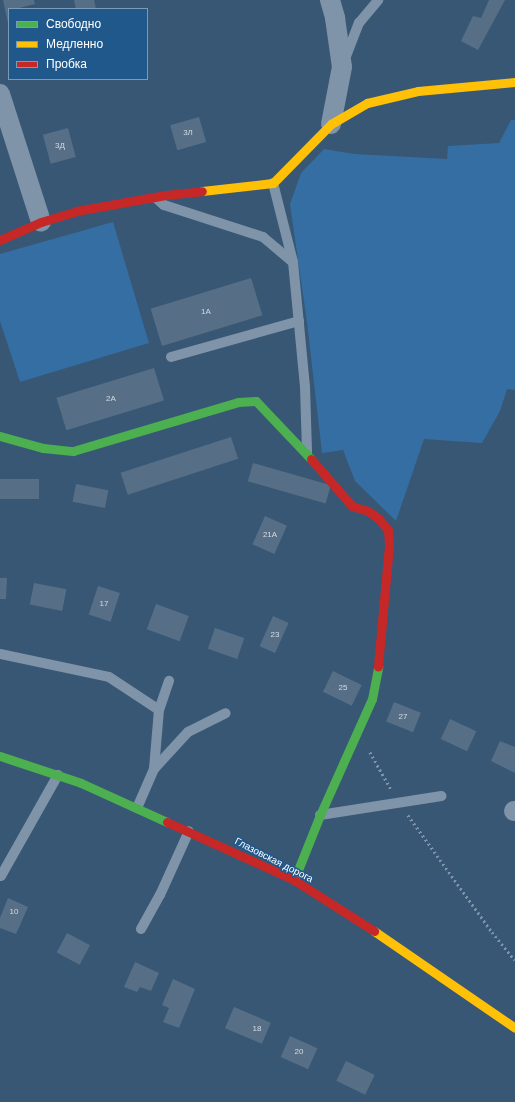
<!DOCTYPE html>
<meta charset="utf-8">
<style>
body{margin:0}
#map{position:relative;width:515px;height:1102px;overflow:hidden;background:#385774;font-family:Arial,sans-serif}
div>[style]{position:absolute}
.green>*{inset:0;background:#346ea3}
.building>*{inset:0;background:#566f86;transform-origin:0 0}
.path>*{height:2.5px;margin-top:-1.25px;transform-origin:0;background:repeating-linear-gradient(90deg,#7f94a8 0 2px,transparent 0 5px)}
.lane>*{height:10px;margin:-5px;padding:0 5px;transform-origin:5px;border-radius:5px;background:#7f94a8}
.street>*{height:20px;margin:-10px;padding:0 10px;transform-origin:10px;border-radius:10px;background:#7f94a8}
.fast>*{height:9px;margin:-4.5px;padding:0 4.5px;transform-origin:4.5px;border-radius:4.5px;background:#4caf50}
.slow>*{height:9px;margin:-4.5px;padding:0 4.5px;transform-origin:4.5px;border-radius:4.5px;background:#ffc107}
.jam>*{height:9px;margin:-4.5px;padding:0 4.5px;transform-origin:4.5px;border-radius:4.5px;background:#c62828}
span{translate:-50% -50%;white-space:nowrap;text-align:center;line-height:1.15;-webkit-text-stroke:3px #20588c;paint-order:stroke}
.number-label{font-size:8px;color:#d5dbe1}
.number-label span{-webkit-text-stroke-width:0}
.street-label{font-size:10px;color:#fff}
.legend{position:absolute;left:8px;top:8px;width:140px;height:72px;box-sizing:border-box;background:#20588c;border:1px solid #799bba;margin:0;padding:5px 7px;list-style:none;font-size:12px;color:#fff}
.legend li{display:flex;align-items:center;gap:8px;height:20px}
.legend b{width:20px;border:1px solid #799bba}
</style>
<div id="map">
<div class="green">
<div style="clip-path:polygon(511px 120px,515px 120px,515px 390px,507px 389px,500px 411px,482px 443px,424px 439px,396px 521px,355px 481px,343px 450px,322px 453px,307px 322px,290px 204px,301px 173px,324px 149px,354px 154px,447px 159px,448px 146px,499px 143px)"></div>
<div style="clip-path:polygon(113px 222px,149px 343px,20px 382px,0 321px,0 254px)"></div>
</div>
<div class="building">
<div style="clip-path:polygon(3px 0,34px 0,35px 4px,19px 8px,19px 9px,9px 9px,8px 23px)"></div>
<div style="clip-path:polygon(74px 0,94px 0,96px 9px,76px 9px)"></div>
<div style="clip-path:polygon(489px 0,505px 0,478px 50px,461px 41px,473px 16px,481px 18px)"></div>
<div style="left:199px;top:117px;width:26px;height:30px;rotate:74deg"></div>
<div style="left:68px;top:128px;width:30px;height:26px;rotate:75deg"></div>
<div style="left:251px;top:278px;width:39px;height:105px;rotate:73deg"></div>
<div style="left:154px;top:368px;width:34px;height:102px;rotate:73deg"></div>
<div style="left:231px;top:437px;width:23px;height:116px;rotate:72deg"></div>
<div style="left:253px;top:463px;width:81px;height:19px;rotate:16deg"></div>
<div style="left:39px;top:479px;width:20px;height:39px;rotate:90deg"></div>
<div style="left:76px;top:484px;width:33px;height:18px;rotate:11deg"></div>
<div style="left:265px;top:516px;width:24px;height:31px;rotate:24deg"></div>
<div style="clip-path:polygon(0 578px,7px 578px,6px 599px,0 599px)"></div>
<div style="left:34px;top:583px;width:33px;height:22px;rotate:11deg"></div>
<div style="left:98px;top:586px;width:23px;height:30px;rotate:18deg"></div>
<div style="left:156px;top:604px;width:35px;height:27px;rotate:20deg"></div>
<div style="left:273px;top:616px;width:17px;height:33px;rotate:24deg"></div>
<div style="left:215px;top:628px;width:31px;height:22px;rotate:19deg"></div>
<div style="left:333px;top:671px;width:32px;height:23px;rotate:26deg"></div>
<div style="left:394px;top:702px;width:29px;height:21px;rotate:22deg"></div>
<div style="left:450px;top:719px;width:29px;height:22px;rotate:25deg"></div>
<div style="clip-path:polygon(500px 741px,515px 747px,515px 773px,491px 761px)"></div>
<div style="clip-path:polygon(8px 898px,28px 907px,16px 934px,0 928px,0 918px)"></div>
<div style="left:67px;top:933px;width:26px;height:22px;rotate:28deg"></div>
<div style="clip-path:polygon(135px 962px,159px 973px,151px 991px,140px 987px,137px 992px,124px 987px)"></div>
<div style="clip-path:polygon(173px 979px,195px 989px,179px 1028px,163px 1022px,169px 1008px,162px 1005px)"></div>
<div style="left:234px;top:1007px;width:40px;height:23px;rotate:23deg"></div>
<div style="left:290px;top:1036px;width:30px;height:23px;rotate:24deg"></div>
<div style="left:346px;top:1061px;width:32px;height:22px;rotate:26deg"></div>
</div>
<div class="path">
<div style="left:370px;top:752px;width:45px;rotate:60.6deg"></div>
<div style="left:408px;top:815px;width:144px;rotate:54.3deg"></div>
<div style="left:492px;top:932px;width:36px;rotate:51deg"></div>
</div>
<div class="lane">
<div style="left:345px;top:59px;width:39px;rotate:-69deg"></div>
<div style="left:359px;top:23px;width:30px;rotate:-50deg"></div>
<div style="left:273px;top:183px;width:81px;rotate:75.8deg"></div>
<div style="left:293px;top:262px;width:126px;rotate:84.5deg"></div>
<div style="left:305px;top:387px;width:65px;rotate:88.2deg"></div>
<div style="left:157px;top:199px;width:9px;rotate:41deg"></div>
<div style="left:164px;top:205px;width:104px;rotate:17.9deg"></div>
<div style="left:263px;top:237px;width:39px;rotate:40deg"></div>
<div style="left:171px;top:357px;width:133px;rotate:-15.7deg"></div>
<div style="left:0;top:654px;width:111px;rotate:11.9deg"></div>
<div style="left:109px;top:677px;width:60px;rotate:33.4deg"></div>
<div style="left:154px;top:769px;width:50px;rotate:-47.4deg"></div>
<div style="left:188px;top:732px;width:42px;rotate:-26.6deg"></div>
<div style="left:137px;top:808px;width:43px;rotate:-66.4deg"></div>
<div style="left:154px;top:769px;width:59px;rotate:-85.2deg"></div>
<div style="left:159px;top:710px;width:31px;rotate:-71deg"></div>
<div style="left:320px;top:815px;width:123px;rotate:-8.9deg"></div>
<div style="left:1px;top:876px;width:116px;rotate:-60.6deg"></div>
<div style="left:141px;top:929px;width:39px;rotate:-61deg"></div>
<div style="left:160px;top:895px;width:70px;rotate:-65.6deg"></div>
</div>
<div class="street">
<div style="left:330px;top:0;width:19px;rotate:74deg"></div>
<div style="left:335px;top:18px;width:49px;rotate:81.9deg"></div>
<div style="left:342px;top:67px;width:58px;rotate:100.9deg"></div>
<div style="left:0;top:94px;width:134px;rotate:72.2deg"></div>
<div style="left:514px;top:811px;width:1px"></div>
</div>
<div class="fast">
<div style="left:0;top:436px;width:45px;rotate:15.6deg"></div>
<div style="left:43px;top:448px;width:30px;rotate:6deg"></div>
<div style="left:73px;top:451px;width:172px;rotate:-16.5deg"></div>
<div style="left:238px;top:402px;width:18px;rotate:-3deg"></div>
<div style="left:256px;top:401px;width:80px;rotate:46.5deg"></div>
<div style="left:0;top:756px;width:85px;rotate:18.4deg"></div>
<div style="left:81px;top:783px;width:94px;rotate:24.4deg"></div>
<div style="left:294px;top:880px;width:70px;rotate:-68.2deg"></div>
<div style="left:320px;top:815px;width:127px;rotate:-65.9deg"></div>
<div style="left:372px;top:699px;width:33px;rotate:-79deg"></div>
</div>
<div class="slow">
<div style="left:202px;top:191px;width:71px;rotate:-6.4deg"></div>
<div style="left:273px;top:183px;width:83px;rotate:-45.5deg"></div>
<div style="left:331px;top:124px;width:42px;rotate:-30.3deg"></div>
<div style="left:367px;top:103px;width:52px;rotate:-13.2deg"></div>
<div style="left:418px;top:91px;width:97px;rotate:-5.3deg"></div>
<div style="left:374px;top:931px;width:171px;rotate:34.5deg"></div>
</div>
<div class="jam">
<div style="left:0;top:240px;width:45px;rotate:-23.7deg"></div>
<div style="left:41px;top:222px;width:37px;rotate:-17deg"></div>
<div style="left:76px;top:211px;width:91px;rotate:-10.1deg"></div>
<div style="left:166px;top:195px;width:36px;rotate:-6deg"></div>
<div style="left:311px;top:459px;width:62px;rotate:48.9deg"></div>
<div style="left:352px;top:506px;width:17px;rotate:17deg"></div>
<div style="left:368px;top:511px;width:14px;rotate:36deg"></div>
<div style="left:379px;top:519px;width:14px;rotate:51deg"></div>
<div style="left:388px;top:530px;width:15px;rotate:86deg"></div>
<div style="left:389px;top:545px;width:122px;rotate:95.2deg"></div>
<div style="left:167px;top:822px;width:140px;rotate:24.5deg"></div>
<div style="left:294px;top:880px;width:95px;rotate:32.5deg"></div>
</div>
<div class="number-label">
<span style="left:188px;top:133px">3Л</span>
<span style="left:60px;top:146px">3Д</span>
<span style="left:206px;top:312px">1А</span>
<span style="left:111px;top:399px">2А</span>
<span style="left:270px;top:535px">21А</span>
<span style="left:104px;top:604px">17</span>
<span style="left:275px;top:635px">23</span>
<span style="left:343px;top:688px">25</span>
<span style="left:403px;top:717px">27</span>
<span style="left:14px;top:912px">10</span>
<span style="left:257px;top:1029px">18</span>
<span style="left:299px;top:1052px">20</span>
</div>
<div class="street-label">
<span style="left:274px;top:860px;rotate:27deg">Глазовская дорога</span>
</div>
<ul class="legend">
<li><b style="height:5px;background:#4caf50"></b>Свободно</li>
<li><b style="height:5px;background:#ffc107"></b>Медленно</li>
<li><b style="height:5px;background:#c62828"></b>Пробка</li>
</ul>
</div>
